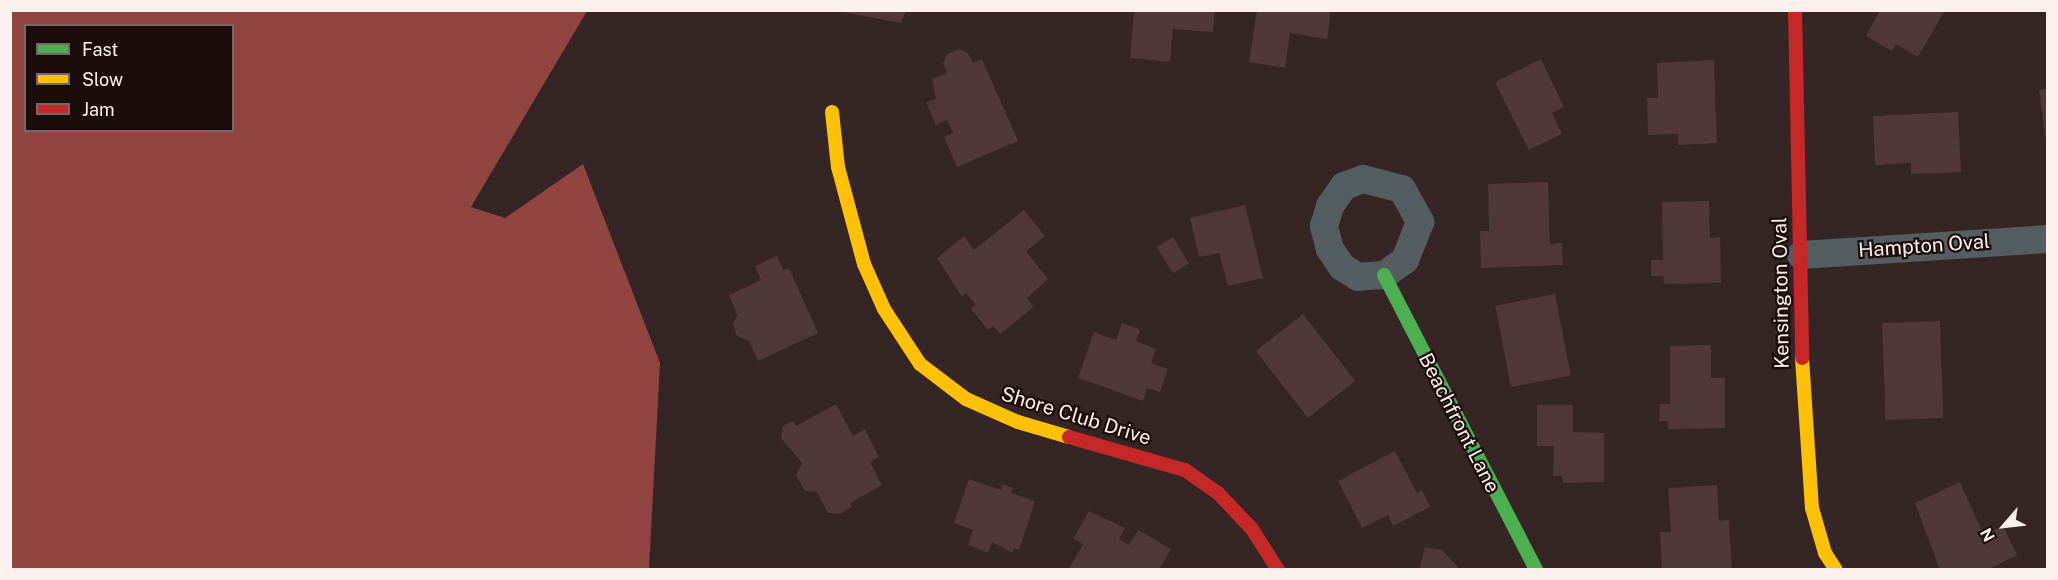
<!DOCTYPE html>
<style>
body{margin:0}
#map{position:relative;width:2058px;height:580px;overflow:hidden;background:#352524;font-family:"Public Sans",sans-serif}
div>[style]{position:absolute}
.water>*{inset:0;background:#914440}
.building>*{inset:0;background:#4f3837;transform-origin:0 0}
.street>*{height:28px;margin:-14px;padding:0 14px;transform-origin:14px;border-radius:14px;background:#545d60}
.fast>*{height:14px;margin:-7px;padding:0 7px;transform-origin:7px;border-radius:7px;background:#4caf50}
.slow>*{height:14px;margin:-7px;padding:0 7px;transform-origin:7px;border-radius:7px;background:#ffc107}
.jam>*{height:14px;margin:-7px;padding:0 7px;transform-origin:7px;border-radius:7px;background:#c62828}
span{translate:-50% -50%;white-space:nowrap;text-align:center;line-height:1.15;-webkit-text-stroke:4.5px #1a0d0c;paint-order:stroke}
.street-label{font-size:20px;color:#fcf0ef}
.frame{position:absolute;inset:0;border:12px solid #fcf0ef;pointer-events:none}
.legend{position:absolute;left:24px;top:24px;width:210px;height:108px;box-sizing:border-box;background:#1a0d0c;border:2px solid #746867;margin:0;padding:8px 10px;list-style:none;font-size:18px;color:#fcf0ef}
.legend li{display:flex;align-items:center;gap:12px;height:30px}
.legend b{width:30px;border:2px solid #746867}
.north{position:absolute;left:1974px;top:496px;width:60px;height:60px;-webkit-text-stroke:4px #1a0d0c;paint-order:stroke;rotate:242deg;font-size:16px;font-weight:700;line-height:24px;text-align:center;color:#fcf0ef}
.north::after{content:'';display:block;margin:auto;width:21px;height:27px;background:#fcf0ef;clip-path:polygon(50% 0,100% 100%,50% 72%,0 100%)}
</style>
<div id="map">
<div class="water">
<div style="clip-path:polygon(evenodd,10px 11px,587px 11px,471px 207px,505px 218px,583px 164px,660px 363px,649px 569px,11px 569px,10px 11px,26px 26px,232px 26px,232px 130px,26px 130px,26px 26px)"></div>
</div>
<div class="building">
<div style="clip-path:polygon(832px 10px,906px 10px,901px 23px)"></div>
<div style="clip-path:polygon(1215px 10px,1213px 32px,1173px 29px,1170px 62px,1130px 58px,1134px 12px)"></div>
<div style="clip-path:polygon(1257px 10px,1331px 10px,1327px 39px,1290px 33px,1285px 68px,1249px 62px)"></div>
<div style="clip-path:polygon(1880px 10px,1945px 10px,1918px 57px,1896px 44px,1892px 51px,1866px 36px)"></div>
<div style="clip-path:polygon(959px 49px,968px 53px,973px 63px,982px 59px,1018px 141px,957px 167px,944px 137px,953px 133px,947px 120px,936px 125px,926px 102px,936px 99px,932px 79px,947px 73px,943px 63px,947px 54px)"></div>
<div style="clip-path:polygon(1541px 59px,1564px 107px,1552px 113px,1562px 134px,1529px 150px,1495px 82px)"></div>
<div style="clip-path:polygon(1714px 60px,1717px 143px,1678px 145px,1678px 134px,1648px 135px,1647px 98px,1658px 98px,1657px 63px)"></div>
<div style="clip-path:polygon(2048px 89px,2048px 141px,2046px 142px,2039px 90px)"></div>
<div style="clip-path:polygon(1958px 112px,1961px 172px,1911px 174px,1911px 163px,1875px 165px,1873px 116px)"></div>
<div style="clip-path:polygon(1548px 182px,1550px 244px,1562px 243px,1563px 265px,1481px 268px,1480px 231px,1489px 231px,1488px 184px)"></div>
<div style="clip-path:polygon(1709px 201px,1710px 238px,1720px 237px,1721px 283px,1664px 284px,1663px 276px,1651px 276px,1651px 260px,1663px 260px,1662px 202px)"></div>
<div style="clip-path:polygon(1245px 205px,1263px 278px,1228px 286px,1219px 253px,1199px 257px,1190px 218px)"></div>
<div style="clip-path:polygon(1024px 210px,1045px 236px,1026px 251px,1048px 279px,1027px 298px,1034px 307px,1000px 334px,993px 326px,988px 330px,971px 309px,976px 305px,966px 293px,962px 297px,937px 258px,964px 236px,974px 250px)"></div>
<div style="left:1173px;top:237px;width:31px;height:19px;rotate:59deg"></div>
<div style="clip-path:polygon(777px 256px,783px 270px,789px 268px,818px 333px,758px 361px,749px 341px,737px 336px,733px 324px,737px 315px,729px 295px,761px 280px,755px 266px)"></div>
<div style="left:1555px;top:294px;width:83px;height:61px;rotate:79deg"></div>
<div style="left:1303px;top:314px;width:85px;height:60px;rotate:52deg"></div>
<div style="left:1940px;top:321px;width:97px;height:58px;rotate:88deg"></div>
<div style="clip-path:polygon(1122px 323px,1140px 329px,1136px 341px,1156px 349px,1151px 363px,1168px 369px,1160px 392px,1147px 388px,1143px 401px,1078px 378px,1094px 332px,1116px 340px)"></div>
<div style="clip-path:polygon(1711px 345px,1711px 378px,1725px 378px,1725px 428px,1668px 429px,1668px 421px,1659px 421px,1660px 404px,1670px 404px,1670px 346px)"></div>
<div style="clip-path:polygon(836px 404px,853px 436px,865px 429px,879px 457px,870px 462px,882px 485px,850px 503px,852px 507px,840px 514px,828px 513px,817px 492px,805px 491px,796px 475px,802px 463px,781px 438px,783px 426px,793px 421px,796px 426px)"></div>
<div style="clip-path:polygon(1537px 405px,1573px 405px,1573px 432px,1604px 433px,1604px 482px,1563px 483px,1562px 476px,1553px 476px,1554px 446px,1537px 446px)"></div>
<div style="clip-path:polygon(1395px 451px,1417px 493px,1422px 490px,1430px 507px,1393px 526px,1388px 515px,1362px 528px,1338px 481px)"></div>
<div style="clip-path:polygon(969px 479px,1001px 490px,1003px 484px,1013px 488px,1011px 493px,1035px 501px,1019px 550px,1014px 548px,1012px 553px,992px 542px,988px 553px,968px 545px,973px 530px,954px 523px)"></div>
<div style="clip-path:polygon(1960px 482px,1984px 535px,2003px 526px,2017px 555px,1987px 570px,1940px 570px,1915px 503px)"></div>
<div style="clip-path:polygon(1717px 485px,1719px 521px,1729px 520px,1732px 568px,1662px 570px,1660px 532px,1671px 532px,1668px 488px)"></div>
<div style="clip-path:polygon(1089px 511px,1125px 528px,1119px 539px,1129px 545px,1138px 530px,1171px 549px,1159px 570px,1068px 570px,1083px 544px,1073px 539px)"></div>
<div style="clip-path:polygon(1425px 547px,1442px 550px,1461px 570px,1419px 570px)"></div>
</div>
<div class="street">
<div style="left:1363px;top:179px;width:40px;rotate:14.4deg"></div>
<div style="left:1402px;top:189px;width:38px;rotate:61deg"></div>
<div style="left:1420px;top:222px;width:41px;rotate:111.5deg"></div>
<div style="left:1405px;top:260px;width:26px;rotate:144deg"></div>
<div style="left:1384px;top:275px;width:26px;rotate:176deg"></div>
<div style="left:1358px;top:277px;width:19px;rotate:-148deg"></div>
<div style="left:1342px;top:267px;width:22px;rotate:-124deg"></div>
<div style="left:1330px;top:249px;width:24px;rotate:-105deg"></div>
<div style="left:1324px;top:226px;width:21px;rotate:-73deg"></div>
<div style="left:1330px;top:206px;width:24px;rotate:-55deg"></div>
<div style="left:1344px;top:186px;width:20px;rotate:-20deg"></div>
<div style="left:1801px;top:255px;width:248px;rotate:-3.7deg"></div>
</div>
<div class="fast">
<div style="left:1384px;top:275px;width:332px;rotate:62.7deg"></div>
</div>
<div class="slow">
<div style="left:832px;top:112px;width:55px;rotate:83.8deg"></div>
<div style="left:838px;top:167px;width:100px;rotate:75deg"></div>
<div style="left:864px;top:264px;width:49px;rotate:66deg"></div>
<div style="left:884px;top:309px;width:66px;rotate:56.8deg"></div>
<div style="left:920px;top:364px;width:58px;rotate:37.3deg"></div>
<div style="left:966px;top:399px;width:57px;rotate:23.9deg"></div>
<div style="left:1018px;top:422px;width:53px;rotate:16.4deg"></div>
<div style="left:1802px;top:358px;width:150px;rotate:86.2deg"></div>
<div style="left:1812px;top:508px;width:47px;rotate:73.9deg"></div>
<div style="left:1825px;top:553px;width:20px;rotate:57deg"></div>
</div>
<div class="jam">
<div style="left:1795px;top:10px;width:348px;rotate:88.8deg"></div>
<div style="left:1069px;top:437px;width:121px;rotate:15.9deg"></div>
<div style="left:1185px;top:470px;width:40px;rotate:34.9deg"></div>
<div style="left:1218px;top:493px;width:50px;rotate:46.6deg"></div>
<div style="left:1252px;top:529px;width:49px;rotate:57.6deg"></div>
</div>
<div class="street-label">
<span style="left:1924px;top:246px;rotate:-4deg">Hampton Oval</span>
<span style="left:1781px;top:293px;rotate:-91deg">Kensington Oval</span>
<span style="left:1076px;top:416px;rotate:17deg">Shore Club Drive</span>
<span style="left:1459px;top:423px;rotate:63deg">Beachfront Lane</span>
</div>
<div class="frame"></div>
<ul class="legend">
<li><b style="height:8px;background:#4caf50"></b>Fast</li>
<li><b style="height:8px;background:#ffc107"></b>Slow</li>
<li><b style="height:8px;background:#c62828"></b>Jam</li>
</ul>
<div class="north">N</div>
</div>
